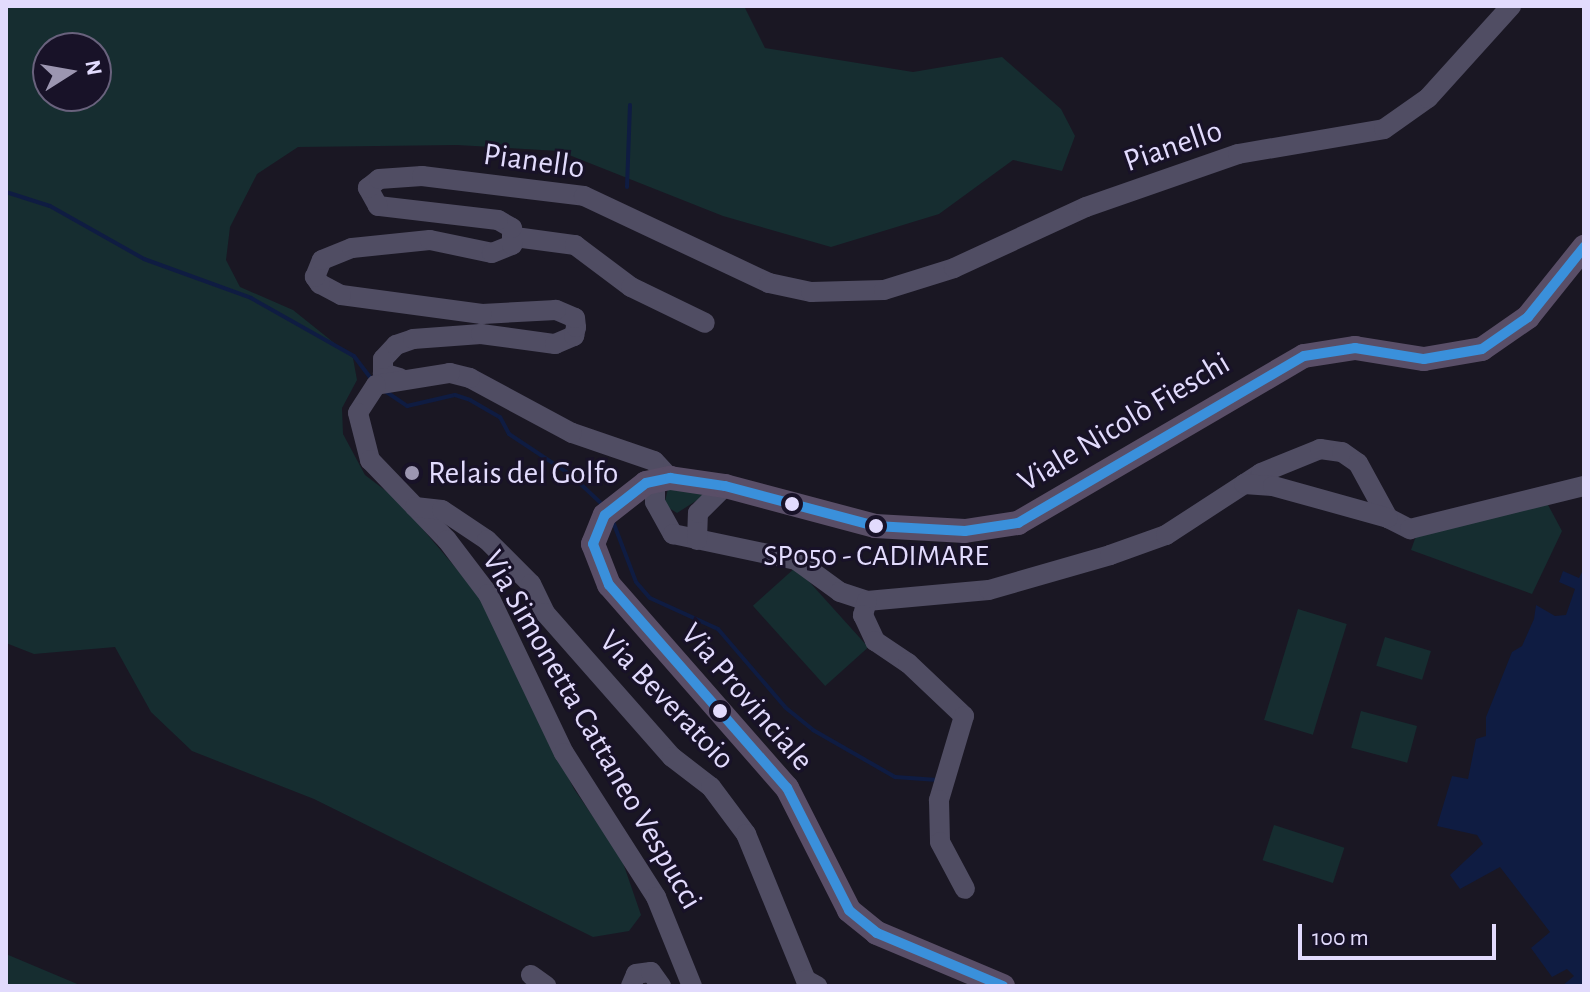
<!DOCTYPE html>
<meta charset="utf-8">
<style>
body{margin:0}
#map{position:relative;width:1590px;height:992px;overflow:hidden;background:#1a1723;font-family:"Alegreya Sans",sans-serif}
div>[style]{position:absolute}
.green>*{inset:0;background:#162d30;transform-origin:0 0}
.water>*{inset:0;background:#0f1c42}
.stream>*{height:4px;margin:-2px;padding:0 2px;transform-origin:2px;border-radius:2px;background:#0f1c42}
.minor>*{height:20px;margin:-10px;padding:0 10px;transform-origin:10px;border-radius:10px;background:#504d63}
.major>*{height:24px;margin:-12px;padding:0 12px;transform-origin:12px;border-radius:12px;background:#594e67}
.bus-1>*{height:10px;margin:-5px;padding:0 5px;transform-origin:5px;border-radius:5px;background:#3a90db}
.dots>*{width:22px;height:22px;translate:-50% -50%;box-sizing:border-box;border:4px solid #181228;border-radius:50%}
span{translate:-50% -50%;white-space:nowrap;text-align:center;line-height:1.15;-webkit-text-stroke:6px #181228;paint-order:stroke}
.bus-label{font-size:30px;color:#e2dbfd}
.street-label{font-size:32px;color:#e2dbfd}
.poi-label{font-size:32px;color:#e2dbfd}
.left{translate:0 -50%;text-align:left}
.frame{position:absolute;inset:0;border:8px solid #e2dbfd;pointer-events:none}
.north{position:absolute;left:32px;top:32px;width:80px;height:80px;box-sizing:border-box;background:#181228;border:2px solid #69627d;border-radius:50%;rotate:79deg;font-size:22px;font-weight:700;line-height:32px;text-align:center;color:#e2dbfd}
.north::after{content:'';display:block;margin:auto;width:28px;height:36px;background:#9c96b1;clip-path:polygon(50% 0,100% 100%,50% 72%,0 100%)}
.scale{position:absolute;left:1298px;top:924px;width:198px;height:36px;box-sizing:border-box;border:4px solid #e2dbfd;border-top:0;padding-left:10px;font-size:24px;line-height:28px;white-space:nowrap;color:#e2dbfd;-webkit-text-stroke:6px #181228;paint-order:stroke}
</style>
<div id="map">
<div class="green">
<div style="clip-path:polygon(evenodd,6px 6px,744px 6px,765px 48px,913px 72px,1002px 57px,1061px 109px,1075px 136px,1062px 171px,1013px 160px,939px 214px,831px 247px,723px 216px,559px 151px,457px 145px,298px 147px,257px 174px,230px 227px,226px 260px,240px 287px,293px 310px,353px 358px,357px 380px,342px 408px,343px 434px,365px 475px,398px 500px,478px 594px,574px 789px,621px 857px,641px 915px,629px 931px,593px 937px,314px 799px,192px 751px,151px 712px,115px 647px,34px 654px,6px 643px,6px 6px,48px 48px,96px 48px,96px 96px,48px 96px,48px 48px)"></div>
<div style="clip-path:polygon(668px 489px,702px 492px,702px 497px,677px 513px,664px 505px)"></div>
<div style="clip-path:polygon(1547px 503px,1562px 531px,1532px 594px,1411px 550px,1416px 536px)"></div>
<div style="left:796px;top:567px;width:108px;height:58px;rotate:48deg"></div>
<div style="left:1298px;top:609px;width:51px;height:116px;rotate:17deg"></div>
<div style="left:1385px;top:637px;width:48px;height:30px;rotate:17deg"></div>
<div style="left:1361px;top:711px;width:58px;height:38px;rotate:15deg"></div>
<div style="left:1274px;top:825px;width:74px;height:37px;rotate:18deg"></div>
<div style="clip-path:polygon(6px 954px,82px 986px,6px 986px)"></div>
</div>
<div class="water">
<div style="clip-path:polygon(1584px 568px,1584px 986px,1562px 986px,1574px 976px,1567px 969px,1552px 977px,1531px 948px,1550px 932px,1500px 867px,1460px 889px,1450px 875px,1483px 844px,1477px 835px,1437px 826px,1452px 776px,1468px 779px,1476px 739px,1486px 736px,1486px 717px,1512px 652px,1522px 646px,1534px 619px,1536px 605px,1555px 616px,1566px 615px,1575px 589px,1559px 582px,1563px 571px,1579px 578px)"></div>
</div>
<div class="stream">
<div style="left:627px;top:187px;width:82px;rotate:-87.9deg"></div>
<div style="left:6px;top:192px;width:46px;rotate:17.7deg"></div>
<div style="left:50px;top:206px;width:108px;rotate:29.4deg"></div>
<div style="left:144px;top:259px;width:114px;rotate:20deg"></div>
<div style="left:251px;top:298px;width:118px;rotate:29.4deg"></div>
<div style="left:354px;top:356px;width:30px;rotate:53deg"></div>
<div style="left:385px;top:391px;width:27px;rotate:34deg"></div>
<div style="left:407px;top:406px;width:49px;rotate:-12.9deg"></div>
<div style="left:455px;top:395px;width:16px;rotate:18deg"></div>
<div style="left:470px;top:400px;width:34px;rotate:30deg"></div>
<div style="left:500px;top:417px;width:19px;rotate:62deg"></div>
<div style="left:509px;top:434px;width:74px;rotate:33.5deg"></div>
<div style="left:571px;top:475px;width:44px;rotate:43.2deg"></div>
<div style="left:612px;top:519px;width:67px;rotate:69.1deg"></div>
<div style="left:636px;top:582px;width:21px;rotate:49deg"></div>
<div style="left:650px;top:598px;width:75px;rotate:24.5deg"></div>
<div style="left:718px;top:629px;width:104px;rotate:49.3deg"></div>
<div style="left:786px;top:708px;width:35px;rotate:39deg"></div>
<div style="left:813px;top:730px;width:95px;rotate:29.8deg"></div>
<div style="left:895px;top:777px;width:43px;rotate:4deg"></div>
</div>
<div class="minor">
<div style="left:515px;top:237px;width:61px;rotate:7.6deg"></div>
<div style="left:575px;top:245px;width:70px;rotate:36.9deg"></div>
<div style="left:631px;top:287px;width:82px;rotate:25.9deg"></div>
<div style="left:400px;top:378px;width:18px;rotate:-164deg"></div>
<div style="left:383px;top:373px;width:14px;rotate:-90deg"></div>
<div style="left:383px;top:359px;width:19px;rotate:-47deg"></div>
<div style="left:396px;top:345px;width:18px;rotate:-19deg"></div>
<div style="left:413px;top:339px;width:68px;rotate:-4.2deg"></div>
<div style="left:481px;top:334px;width:75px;rotate:7.7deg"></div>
<div style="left:555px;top:344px;width:21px;rotate:-23deg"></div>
<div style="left:574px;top:336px;width:9px;rotate:-77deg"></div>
<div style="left:576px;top:327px;width:9px;rotate:-96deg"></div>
<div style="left:575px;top:318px;width:21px;rotate:-157deg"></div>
<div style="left:556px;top:310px;width:74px;rotate:176.9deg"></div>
<div style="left:482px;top:314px;width:142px;rotate:-172.3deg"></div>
<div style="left:341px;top:295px;width:24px;rotate:-152deg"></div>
<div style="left:320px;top:284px;width:9px;rotate:-126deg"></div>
<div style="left:315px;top:277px;width:18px;rotate:-68deg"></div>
<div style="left:322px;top:260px;width:32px;rotate:-22deg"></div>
<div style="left:352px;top:248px;width:78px;rotate:-5.9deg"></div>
<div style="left:430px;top:240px;width:63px;rotate:11.8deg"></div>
<div style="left:492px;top:253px;width:22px;rotate:-22deg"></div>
<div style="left:512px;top:245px;width:17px;rotate:-90deg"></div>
<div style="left:512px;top:228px;width:16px;rotate:-150deg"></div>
<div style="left:498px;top:220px;width:121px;rotate:-173.3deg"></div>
<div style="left:378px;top:206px;width:21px;rotate:-119deg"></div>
<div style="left:368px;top:188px;width:14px;rotate:-39deg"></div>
<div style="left:379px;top:179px;width:43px;rotate:-4deg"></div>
<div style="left:422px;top:176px;width:163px;rotate:7deg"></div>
<div style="left:584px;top:196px;width:204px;rotate:25.2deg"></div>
<div style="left:769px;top:283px;width:43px;rotate:12.1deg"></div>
<div style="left:811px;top:292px;width:73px;rotate:-1.6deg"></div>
<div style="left:884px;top:290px;width:73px;rotate:-17.4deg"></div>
<div style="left:954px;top:268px;width:145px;rotate:-24.8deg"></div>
<div style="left:1086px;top:207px;width:161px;rotate:-19.2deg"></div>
<div style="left:1238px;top:154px;width:148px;rotate:-9.7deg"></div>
<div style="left:1384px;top:129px;width:54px;rotate:-35.2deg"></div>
<div style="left:1428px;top:98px;width:124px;rotate:-47.9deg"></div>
<div style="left:670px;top:478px;width:23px;rotate:-133deg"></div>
<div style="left:654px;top:461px;width:87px;rotate:-161.1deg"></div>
<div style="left:572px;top:433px;width:116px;rotate:-151.7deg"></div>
<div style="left:470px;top:378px;width:21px;rotate:-166deg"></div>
<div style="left:450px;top:373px;width:75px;rotate:170.8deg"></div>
<div style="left:376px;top:385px;width:33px;rotate:123deg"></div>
<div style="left:358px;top:413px;width:49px;rotate:75.7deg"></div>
<div style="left:370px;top:460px;width:111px;rotate:46.1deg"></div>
<div style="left:447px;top:540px;width:68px;rotate:52.8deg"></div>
<div style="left:488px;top:594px;width:176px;rotate:64.5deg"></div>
<div style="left:564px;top:753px;width:171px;rotate:57.4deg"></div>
<div style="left:656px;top:897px;width:96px;rotate:68deg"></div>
<div style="left:655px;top:480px;width:22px;rotate:90deg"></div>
<div style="left:655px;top:502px;width:37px;rotate:61deg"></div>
<div style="left:673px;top:534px;width:126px;rotate:11.9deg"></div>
<div style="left:796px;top:560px;width:54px;rotate:36deg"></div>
<div style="left:840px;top:592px;width:28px;rotate:18deg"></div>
<div style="left:867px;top:601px;width:122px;rotate:-5.2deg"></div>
<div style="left:989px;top:590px;width:126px;rotate:-16.1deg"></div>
<div style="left:1110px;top:555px;width:59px;rotate:-19.7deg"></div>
<div style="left:1166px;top:535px;width:113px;rotate:-33.1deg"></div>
<div style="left:1261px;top:473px;width:64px;rotate:-22.1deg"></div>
<div style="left:1320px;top:449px;width:22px;rotate:8deg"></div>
<div style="left:1342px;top:452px;width:19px;rotate:35deg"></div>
<div style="left:1358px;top:463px;width:63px;rotate:61.4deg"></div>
<div style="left:1388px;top:518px;width:25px;rotate:27deg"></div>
<div style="left:1410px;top:529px;width:179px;rotate:-13.9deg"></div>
<div style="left:1244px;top:484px;width:29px;rotate:4deg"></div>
<div style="left:1273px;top:486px;width:119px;rotate:15.5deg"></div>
<div style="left:415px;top:507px;width:27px;rotate:6deg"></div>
<div style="left:442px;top:510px;width:54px;rotate:33.7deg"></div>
<div style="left:487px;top:540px;width:62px;rotate:45deg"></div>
<div style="left:531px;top:584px;width:32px;rotate:64deg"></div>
<div style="left:545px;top:613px;width:192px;rotate:48.6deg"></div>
<div style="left:672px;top:757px;width:49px;rotate:37.6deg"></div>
<div style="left:711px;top:787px;width:59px;rotate:53.3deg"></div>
<div style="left:746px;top:834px;width:158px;rotate:67.7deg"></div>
<div style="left:806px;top:980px;width:13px;rotate:29deg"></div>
<div style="left:697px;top:540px;width:27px;rotate:-88deg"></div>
<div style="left:698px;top:513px;width:38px;rotate:-45deg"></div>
<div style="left:867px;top:601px;width:15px;rotate:106deg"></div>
<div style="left:863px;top:615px;width:29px;rotate:65deg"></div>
<div style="left:875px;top:641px;width:40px;rotate:34deg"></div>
<div style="left:908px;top:663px;width:77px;rotate:43.4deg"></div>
<div style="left:964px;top:716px;width:88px;rotate:106.6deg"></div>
<div style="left:939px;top:800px;width:42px;rotate:88.6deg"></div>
<div style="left:940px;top:842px;width:53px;rotate:62deg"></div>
<div style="left:531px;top:975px;width:19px;rotate:36deg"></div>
<div style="left:631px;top:986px;width:13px;rotate:-67deg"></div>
<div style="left:636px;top:974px;width:15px;rotate:-8deg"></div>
<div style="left:651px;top:972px;width:17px;rotate:54deg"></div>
</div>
<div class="major">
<div style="left:1003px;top:986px;width:137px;rotate:-157.2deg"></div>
<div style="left:877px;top:933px;width:36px;rotate:-141deg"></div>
<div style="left:849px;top:910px;width:137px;rotate:-116.9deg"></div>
<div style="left:787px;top:788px;width:270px;rotate:-131.2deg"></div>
<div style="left:609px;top:585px;width:44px;rotate:-111.3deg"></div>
<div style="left:593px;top:544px;width:31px;rotate:-68deg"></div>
<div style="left:605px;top:515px;width:52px;rotate:-38deg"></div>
<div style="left:646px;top:483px;width:25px;rotate:-12deg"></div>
<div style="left:670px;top:478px;width:56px;rotate:8.3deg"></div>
<div style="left:725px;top:486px;width:155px;rotate:14.9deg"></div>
<div style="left:875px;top:526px;width:90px;rotate:3.2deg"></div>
<div style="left:965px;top:531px;width:54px;rotate:-8.6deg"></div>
<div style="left:1018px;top:523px;width:331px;rotate:-30.3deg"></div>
<div style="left:1304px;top:356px;width:52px;rotate:-8.9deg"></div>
<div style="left:1355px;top:348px;width:70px;rotate:9.1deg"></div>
<div style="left:1424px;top:359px;width:59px;rotate:-9.8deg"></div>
<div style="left:1482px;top:349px;width:56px;rotate:-34.8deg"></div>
<div style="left:1528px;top:317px;width:90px;rotate:-51.3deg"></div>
</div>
<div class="bus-1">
<div style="left:1003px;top:986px;width:137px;rotate:-157.2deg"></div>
<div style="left:877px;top:933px;width:36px;rotate:-141deg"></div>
<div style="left:849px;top:910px;width:137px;rotate:-116.9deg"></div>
<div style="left:787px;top:788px;width:270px;rotate:-131.2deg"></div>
<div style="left:609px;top:585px;width:44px;rotate:-111.3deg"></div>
<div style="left:593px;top:544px;width:31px;rotate:-68deg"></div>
<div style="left:605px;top:515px;width:52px;rotate:-38deg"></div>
<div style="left:646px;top:483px;width:25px;rotate:-12deg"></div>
<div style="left:670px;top:478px;width:56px;rotate:8.3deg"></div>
<div style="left:725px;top:486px;width:155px;rotate:14.9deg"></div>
<div style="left:875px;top:526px;width:90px;rotate:3.2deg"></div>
<div style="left:965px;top:531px;width:54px;rotate:-8.6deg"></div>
<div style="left:1018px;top:523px;width:331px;rotate:-30.3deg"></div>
<div style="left:1304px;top:356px;width:52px;rotate:-8.9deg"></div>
<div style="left:1355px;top:348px;width:70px;rotate:9.1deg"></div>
<div style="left:1424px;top:359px;width:59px;rotate:-9.8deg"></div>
<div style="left:1482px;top:349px;width:56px;rotate:-34.8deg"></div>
<div style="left:1528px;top:317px;width:90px;rotate:-51.3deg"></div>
</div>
<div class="dots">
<div style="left:412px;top:473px;background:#9c96b1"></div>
<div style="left:792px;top:504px;background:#e2dbfd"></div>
<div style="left:876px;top:526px;background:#e2dbfd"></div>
<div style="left:720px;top:711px;background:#e2dbfd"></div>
</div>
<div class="bus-label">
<span style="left:876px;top:556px">SP050 - CADIMARE</span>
</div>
<div class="street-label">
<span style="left:1173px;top:146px;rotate:-19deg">Pianello</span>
<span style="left:534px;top:161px;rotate:8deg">Pianello</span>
<span style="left:1124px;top:422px;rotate:-31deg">Viale Nicolò Fieschi</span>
<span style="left:747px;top:697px;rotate:49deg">Via Provinciale</span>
<span style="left:667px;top:700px;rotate:46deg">Via Beveratoio</span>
<span style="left:592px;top:730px;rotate:60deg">Via Simonetta Cattaneo Vespucci</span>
</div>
<div class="poi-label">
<span class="left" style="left:428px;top:473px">Relais del Golfo</span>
</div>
<div class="frame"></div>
<div class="north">N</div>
<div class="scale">100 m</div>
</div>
